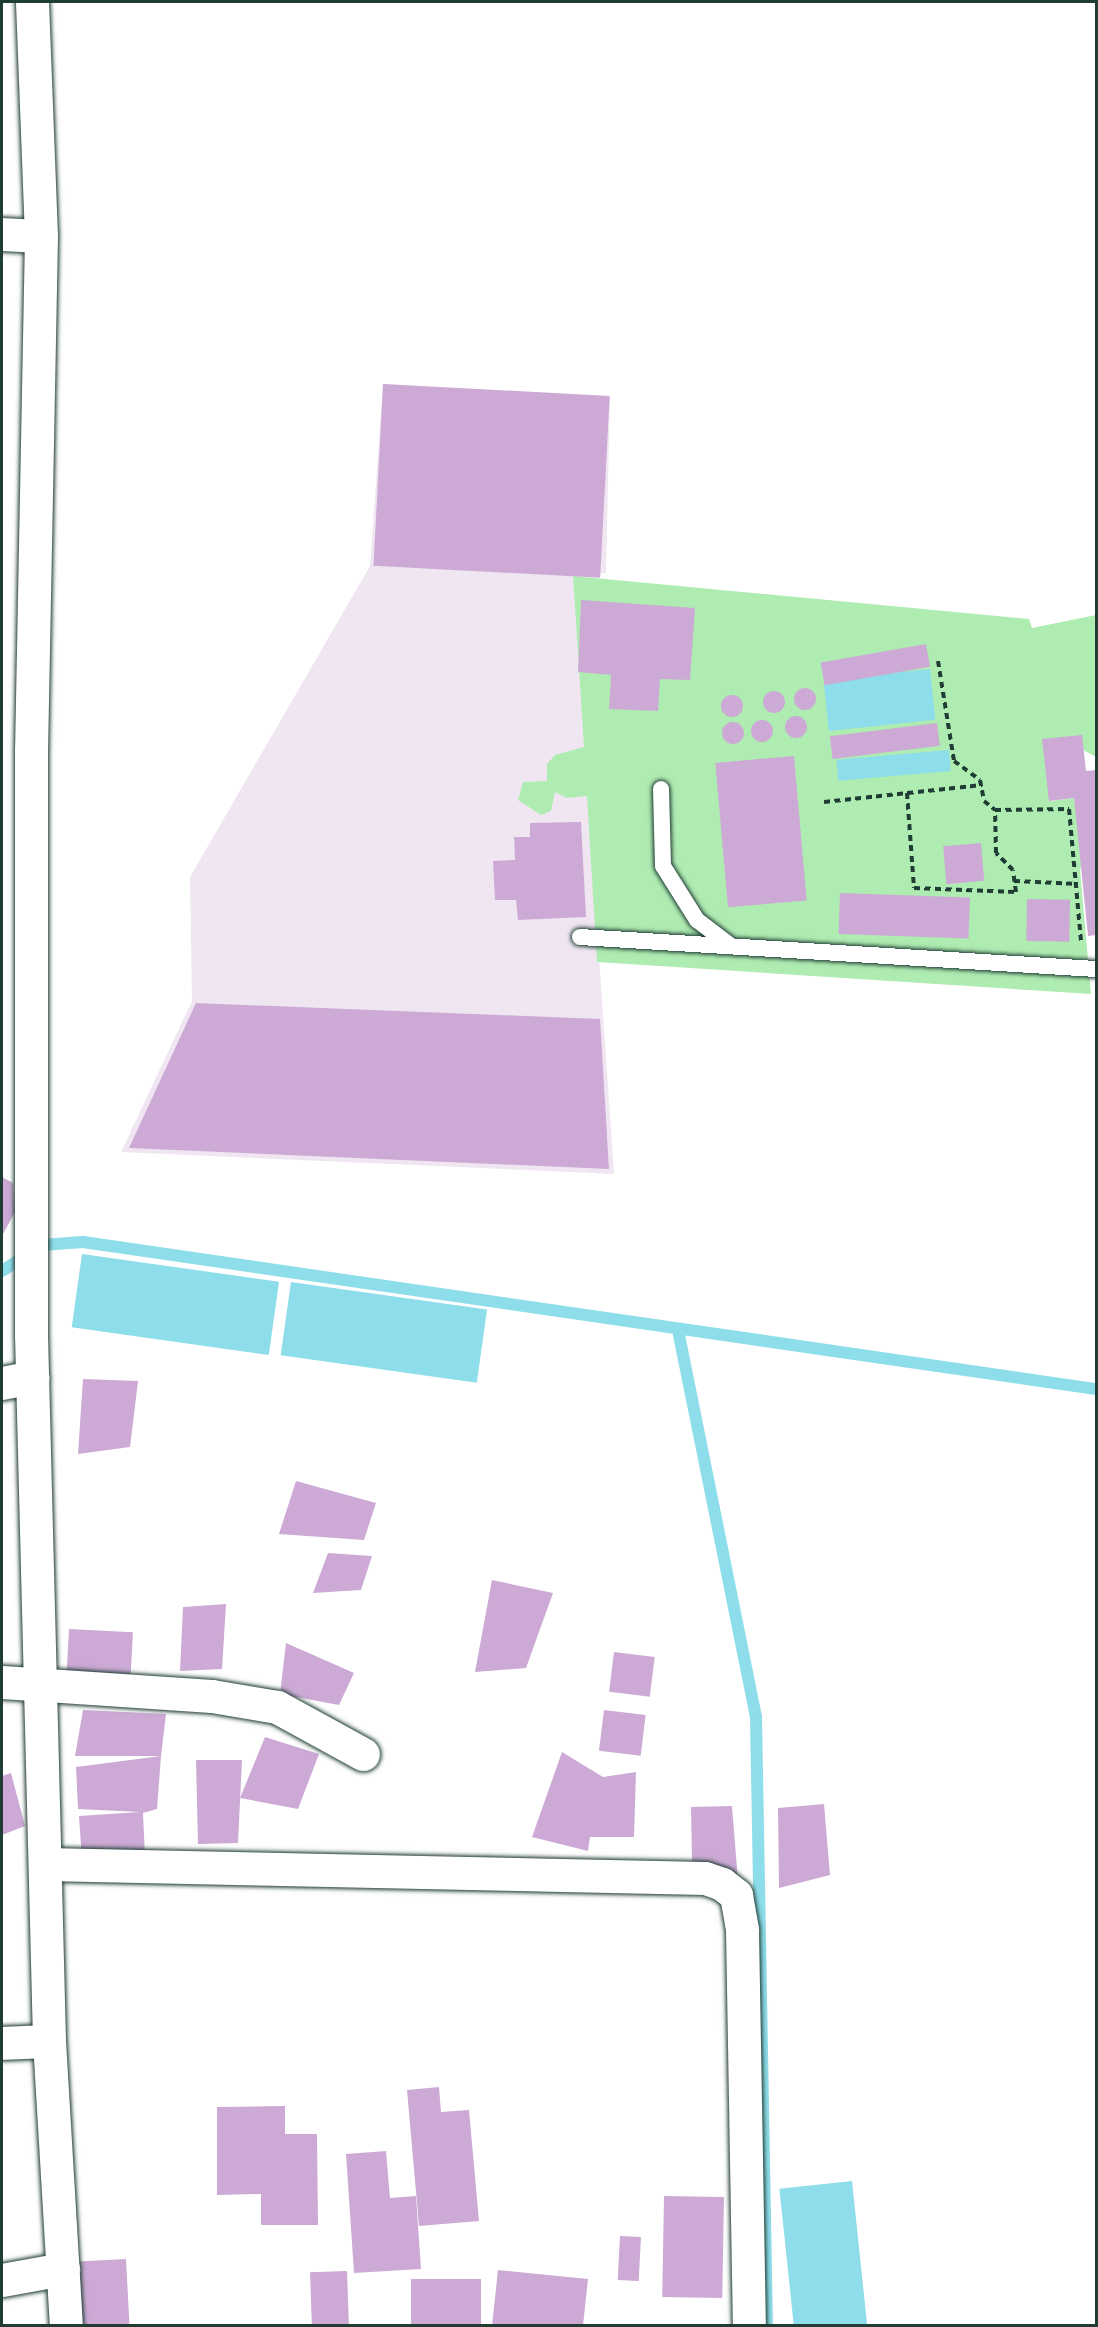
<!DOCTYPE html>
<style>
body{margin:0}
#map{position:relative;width:1098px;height:2327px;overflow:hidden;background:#fff;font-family:Caveat,sans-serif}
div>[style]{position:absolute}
.built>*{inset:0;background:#f0e6f2}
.green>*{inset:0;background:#afecb2}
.water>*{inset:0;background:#8eddea;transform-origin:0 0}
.stream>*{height:12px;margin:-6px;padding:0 6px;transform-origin:6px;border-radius:6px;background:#8eddea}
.building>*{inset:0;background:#ccaad5;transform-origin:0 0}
.round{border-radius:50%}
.path>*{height:4px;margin-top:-2px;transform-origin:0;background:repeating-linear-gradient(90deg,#1f3d34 0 6px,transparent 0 10.5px)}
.roads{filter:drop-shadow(0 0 2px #1f3d34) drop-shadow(0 0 2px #1f3d34)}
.service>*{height:16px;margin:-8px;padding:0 8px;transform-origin:8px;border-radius:8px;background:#fff}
.minor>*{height:33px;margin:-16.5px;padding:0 16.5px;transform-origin:16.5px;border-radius:16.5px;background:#fff}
span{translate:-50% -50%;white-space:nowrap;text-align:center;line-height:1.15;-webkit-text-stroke:5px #fff;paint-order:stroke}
.frame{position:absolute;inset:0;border:3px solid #1f3d34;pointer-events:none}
</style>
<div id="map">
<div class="built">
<div style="clip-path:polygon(383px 384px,610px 397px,606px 573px,573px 576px,614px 1174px,121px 1152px,192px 1001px,190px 877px,370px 566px)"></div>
</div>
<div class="green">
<div style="clip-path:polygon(573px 576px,1029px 619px,1032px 628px,1096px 615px,1096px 757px,1076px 746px,1050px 801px,1074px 798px,1085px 864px,1080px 869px,1091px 994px,597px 962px,587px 796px,567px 798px,555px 792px,551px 811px,541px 815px,518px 800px,523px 782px,547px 781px,547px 764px,555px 755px,584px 747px)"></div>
</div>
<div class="water">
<div style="left:930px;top:669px;width:51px;height:107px;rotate:84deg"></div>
<div style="left:949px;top:750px;width:21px;height:113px;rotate:85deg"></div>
<div style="left:82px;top:1254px;width:199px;height:74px;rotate:8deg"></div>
<div style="left:291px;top:1282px;width:198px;height:74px;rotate:8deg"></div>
<div style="left:852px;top:2181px;width:145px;height:73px;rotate:84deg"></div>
</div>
<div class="stream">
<div style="left:2px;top:1271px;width:48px;rotate:-33deg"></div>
<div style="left:42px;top:1245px;width:41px;rotate:-4.2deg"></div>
<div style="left:83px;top:1242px;width:1024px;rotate:8.26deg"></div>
<div style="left:678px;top:1330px;width:395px;rotate:78.6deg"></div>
<div style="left:756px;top:1717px;width:609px;rotate:88.97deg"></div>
</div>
<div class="building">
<div style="left:383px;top:384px;width:227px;height:182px;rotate:3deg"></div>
<div style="clip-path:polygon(581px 600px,695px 608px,690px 680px,660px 679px,658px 711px,609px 709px,611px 675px,578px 672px)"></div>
<div style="left:926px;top:644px;width:23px;height:107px;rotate:80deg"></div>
<div class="round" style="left:794px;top:688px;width:22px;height:22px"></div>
<div class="round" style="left:763px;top:691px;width:22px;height:22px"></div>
<div class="round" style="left:721px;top:695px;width:22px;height:22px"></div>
<div class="round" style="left:785px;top:716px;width:22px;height:22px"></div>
<div class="round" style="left:751px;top:720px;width:22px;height:22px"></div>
<div class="round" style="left:722px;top:722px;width:22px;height:22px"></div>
<div style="left:937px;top:723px;width:23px;height:108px;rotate:83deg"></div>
<div style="clip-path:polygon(1082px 735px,1086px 771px,1096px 770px,1096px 935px,1088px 936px,1074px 798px,1049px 801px,1042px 739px)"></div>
<div style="left:794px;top:756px;width:145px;height:79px;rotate:85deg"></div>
<div style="clip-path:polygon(581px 822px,586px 917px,518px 920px,516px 900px,495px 900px,493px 861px,515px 860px,514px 837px,530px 837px,530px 823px)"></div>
<div style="left:981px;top:843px;width:38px;height:38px;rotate:85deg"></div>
<div style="left:840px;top:893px;width:130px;height:41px;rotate:2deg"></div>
<div style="left:1027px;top:899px;width:43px;height:42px;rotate:1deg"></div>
<div style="clip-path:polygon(196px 1003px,600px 1019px,609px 1169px,129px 1148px)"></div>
<div style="clip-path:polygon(2px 1177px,13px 1183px,15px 1212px,2px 1236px)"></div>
<div style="clip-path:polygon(83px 1379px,138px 1381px,130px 1447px,78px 1454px)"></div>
<div style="clip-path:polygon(296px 1481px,376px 1503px,364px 1540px,279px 1534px)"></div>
<div style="clip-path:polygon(328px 1553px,372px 1556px,361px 1590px,313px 1593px)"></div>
<div style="clip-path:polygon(492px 1580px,553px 1593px,526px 1668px,475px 1672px)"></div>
<div style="clip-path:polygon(226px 1604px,222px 1669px,180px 1671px,183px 1607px)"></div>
<div style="left:69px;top:1629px;width:64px;height:49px;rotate:3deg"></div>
<div style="clip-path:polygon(286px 1643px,354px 1673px,339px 1705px,280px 1694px)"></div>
<div style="left:614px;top:1652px;width:41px;height:40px;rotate:7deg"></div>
<div style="clip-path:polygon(83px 1710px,166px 1714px,161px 1756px,75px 1756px)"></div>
<div style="left:604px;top:1710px;width:42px;height:41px;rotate:7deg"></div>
<div style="clip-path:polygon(265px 1737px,319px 1754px,298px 1809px,240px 1798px)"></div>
<div style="clip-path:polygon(562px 1752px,603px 1777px,636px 1772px,634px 1837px,590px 1837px,588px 1851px,532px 1837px)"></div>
<div style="clip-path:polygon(161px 1756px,157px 1809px,143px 1813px,145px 1857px,82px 1860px,79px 1816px,140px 1812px,78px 1809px,76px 1767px)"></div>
<div style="clip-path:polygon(196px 1760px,242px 1760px,238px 1843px,198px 1844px)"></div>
<div style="clip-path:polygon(11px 1773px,25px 1826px,2px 1835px,2px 1776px)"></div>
<div style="clip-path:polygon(824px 1804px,830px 1875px,779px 1888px,778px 1808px)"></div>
<div style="clip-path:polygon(732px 1806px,738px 1881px,692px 1862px,691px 1807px)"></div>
<div style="clip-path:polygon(439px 2087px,441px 2112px,469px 2110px,479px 2221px,419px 2226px,407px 2090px)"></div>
<div style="clip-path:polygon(285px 2106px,285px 2134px,317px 2134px,318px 2225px,261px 2225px,261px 2194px,217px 2195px,217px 2107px)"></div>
<div style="clip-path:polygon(386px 2151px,390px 2198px,416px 2196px,421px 2269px,354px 2273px,346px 2154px)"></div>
<div style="left:664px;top:2196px;width:60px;height:101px;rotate:1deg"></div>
<div style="left:620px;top:2236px;width:21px;height:44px;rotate:3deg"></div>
<div style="left:126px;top:2259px;width:67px;height:49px;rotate:87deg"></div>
<div style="clip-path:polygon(498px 2270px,588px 2279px,583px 2326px,492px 2326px)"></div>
<div style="left:347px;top:2271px;width:55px;height:37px;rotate:88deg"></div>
<div style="left:411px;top:2279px;width:70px;height:47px"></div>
</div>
<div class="path">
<div style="left:938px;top:661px;width:101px;rotate:80.9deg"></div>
<div style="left:954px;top:761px;width:32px;rotate:36deg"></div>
<div style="left:980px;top:780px;width:21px;rotate:79deg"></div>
<div style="left:984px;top:801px;width:14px;rotate:39deg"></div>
<div style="left:907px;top:793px;width:95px;rotate:85.8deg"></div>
<div style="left:914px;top:888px;width:102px;rotate:2.2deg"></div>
<div style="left:1016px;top:892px;width:22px;rotate:-98deg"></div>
<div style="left:1013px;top:870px;width:24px;rotate:-135deg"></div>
<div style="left:996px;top:853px;width:43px;rotate:-91.3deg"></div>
<div style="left:995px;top:810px;width:74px;rotate:-0.8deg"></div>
<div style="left:1069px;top:809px;width:132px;rotate:84.8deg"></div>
<div style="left:824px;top:802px;width:159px;rotate:-6.1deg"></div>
<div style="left:1014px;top:881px;width:64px;rotate:2.7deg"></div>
</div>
<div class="roads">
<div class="service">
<div style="left:661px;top:789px;width:77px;rotate:88.5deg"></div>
<div style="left:663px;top:866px;width:64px;rotate:57.8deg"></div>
<div style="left:697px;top:920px;width:43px;rotate:37.4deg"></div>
<div style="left:580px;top:937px;width:517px;rotate:3.55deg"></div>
</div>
<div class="minor">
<div style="left:32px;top:2px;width:234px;rotate:87.8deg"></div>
<div style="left:41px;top:236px;width:514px;rotate:91.11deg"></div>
<div style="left:31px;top:750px;width:584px;rotate:90deg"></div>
<div style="left:31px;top:1334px;width:707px;rotate:88.54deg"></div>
<div style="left:49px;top:2041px;width:286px;rotate:86.6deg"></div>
<div style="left:2px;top:234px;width:39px;rotate:3deg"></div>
<div style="left:2px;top:1383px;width:31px;rotate:-11deg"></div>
<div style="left:2px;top:1682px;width:210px;rotate:3.8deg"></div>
<div style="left:212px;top:1696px;width:66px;rotate:9.6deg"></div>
<div style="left:277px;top:1707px;width:98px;rotate:28.7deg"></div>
<div style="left:45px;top:1864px;width:660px;rotate:1.22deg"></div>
<div style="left:705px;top:1878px;width:18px;rotate:19deg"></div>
<div style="left:722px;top:1884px;width:18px;rotate:38deg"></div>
<div style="left:736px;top:1895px;width:36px;rotate:80deg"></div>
<div style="left:742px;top:1930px;width:396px;rotate:89deg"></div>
<div style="left:2px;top:2043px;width:47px;rotate:-2.4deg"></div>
<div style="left:2px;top:2280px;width:62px;rotate:-10.2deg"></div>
</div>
</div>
<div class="frame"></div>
</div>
